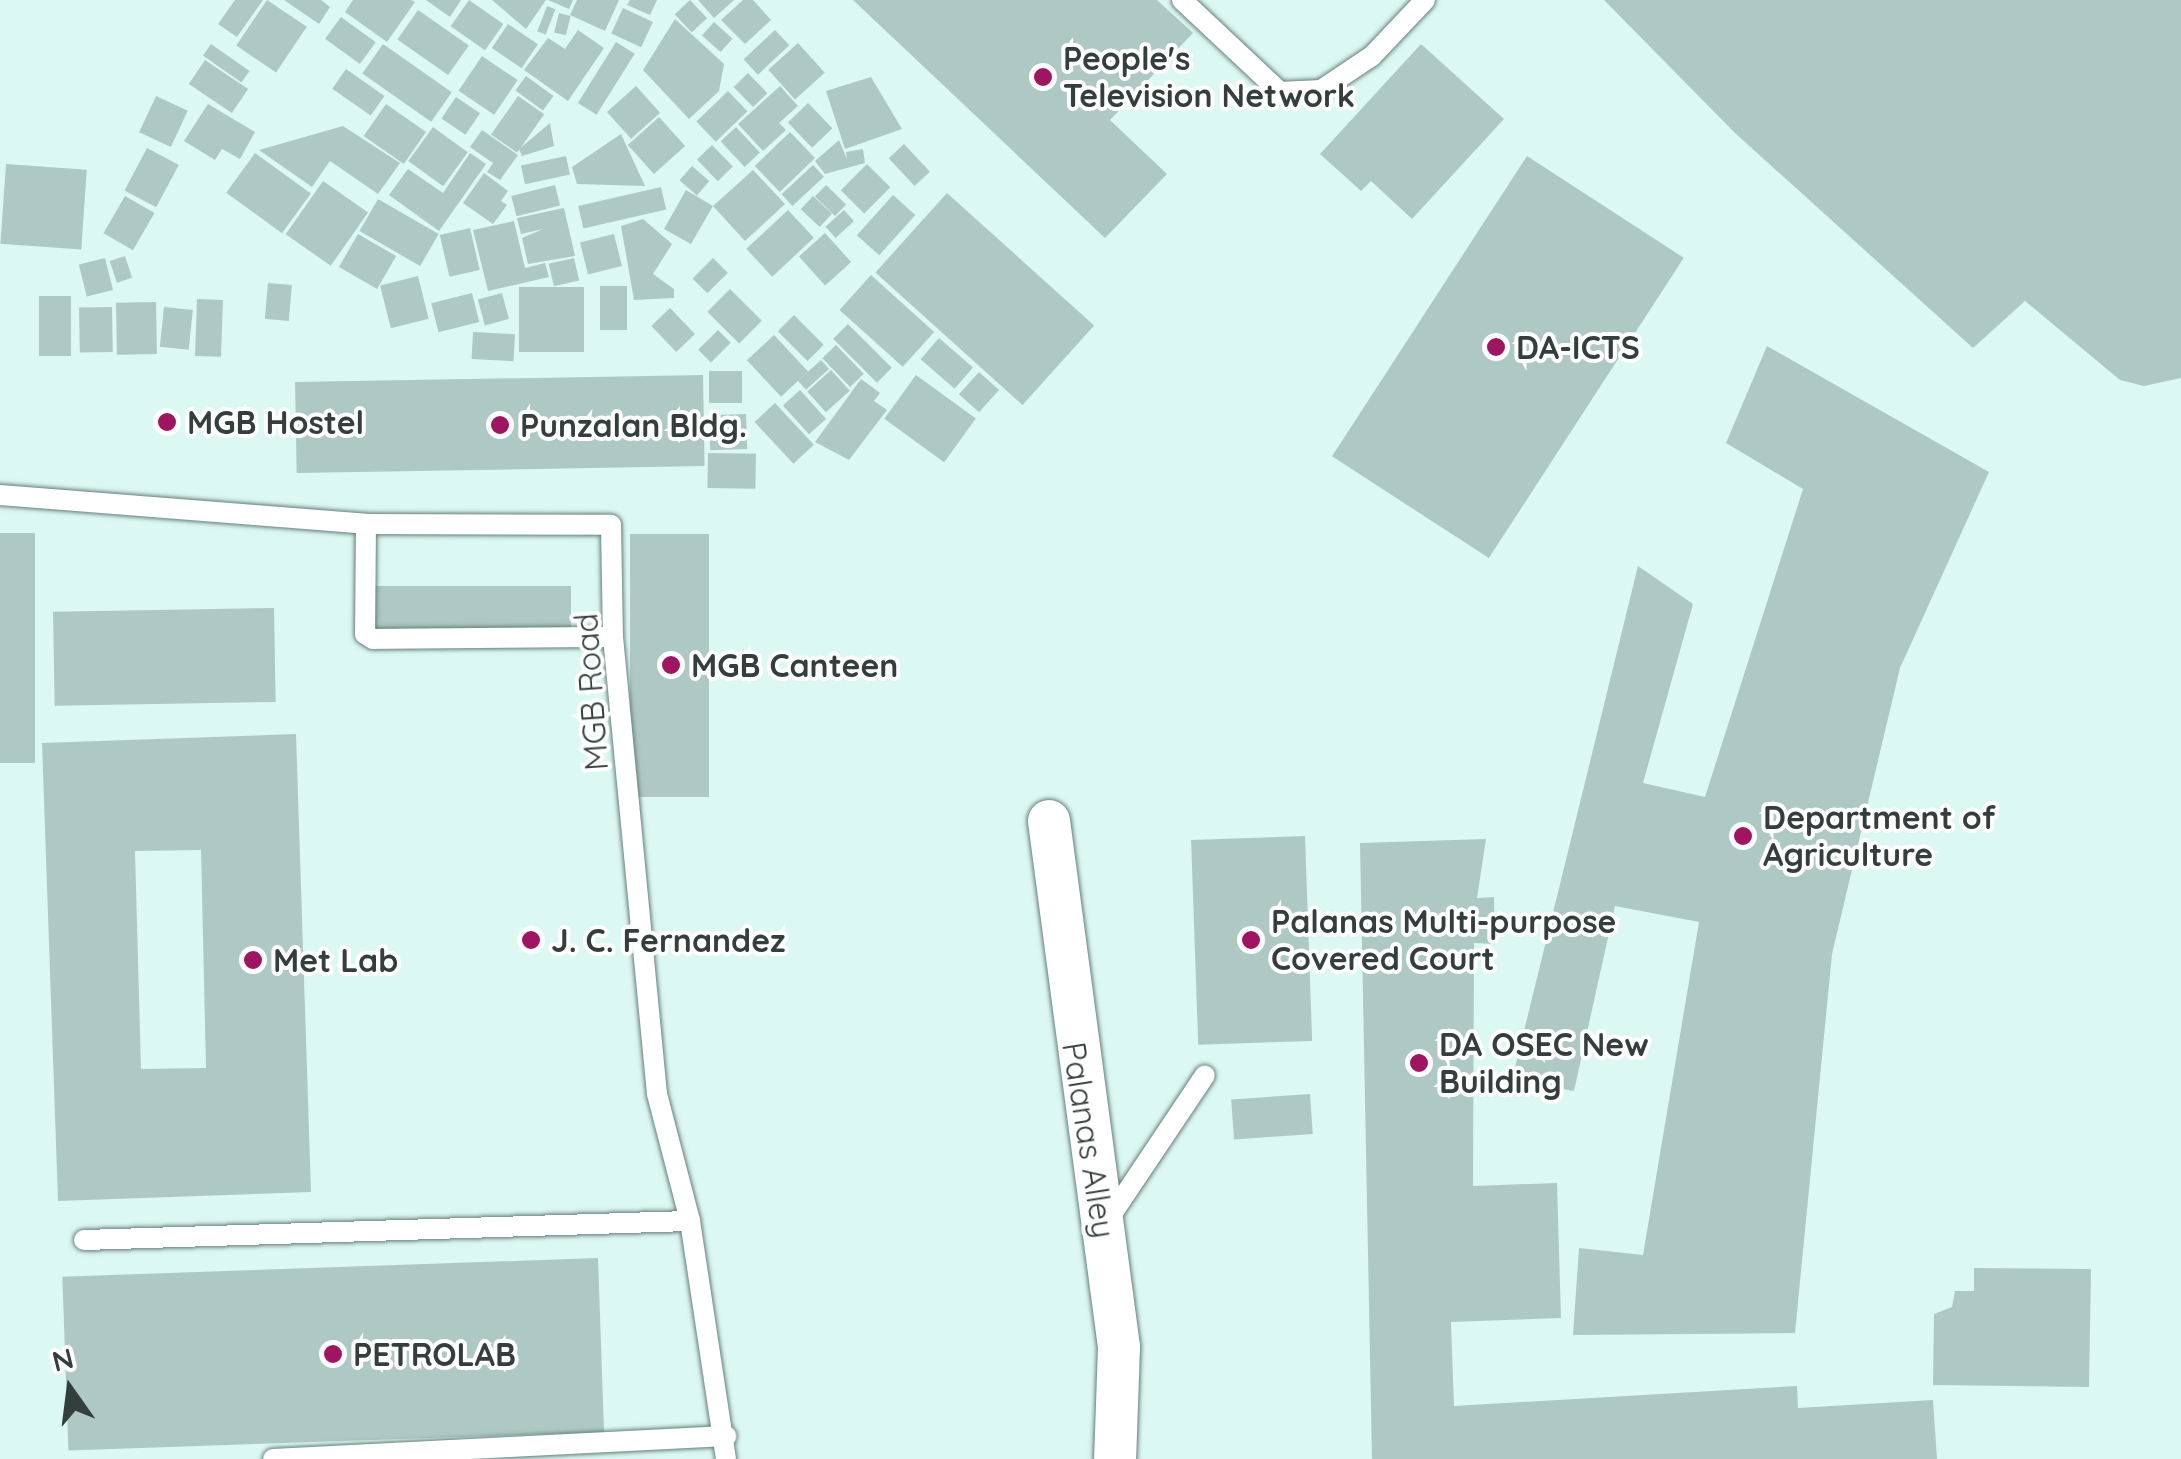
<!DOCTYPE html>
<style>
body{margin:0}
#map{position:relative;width:2181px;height:1459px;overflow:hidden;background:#dcf8f3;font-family:Quicksand,sans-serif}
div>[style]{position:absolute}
.building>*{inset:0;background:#aec9c4;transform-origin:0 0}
.roads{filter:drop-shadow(0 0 2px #657f7a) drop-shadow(0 0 2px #657f7a)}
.service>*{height:20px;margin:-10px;padding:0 10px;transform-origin:10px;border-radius:10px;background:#fff}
.minor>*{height:42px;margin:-21px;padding:0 21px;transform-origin:21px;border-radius:21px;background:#fff}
.dots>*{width:28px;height:28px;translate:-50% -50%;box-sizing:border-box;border:5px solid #fefefe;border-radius:50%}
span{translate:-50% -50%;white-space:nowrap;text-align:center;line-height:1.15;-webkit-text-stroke:8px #fefefe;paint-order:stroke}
.poi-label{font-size:32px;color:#343f3d;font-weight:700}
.left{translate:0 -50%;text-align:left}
.street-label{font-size:32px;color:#343f3d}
.north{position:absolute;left:20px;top:1339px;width:100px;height:100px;-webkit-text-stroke:8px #fefefe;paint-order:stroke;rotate:346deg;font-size:28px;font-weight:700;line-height:40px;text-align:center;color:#343f3d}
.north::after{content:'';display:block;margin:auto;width:35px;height:45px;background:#343f3d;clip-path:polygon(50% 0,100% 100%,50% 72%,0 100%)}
</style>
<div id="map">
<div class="building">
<div style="clip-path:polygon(235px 0,263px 0,237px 37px,218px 24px)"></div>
<div style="left:267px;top:0;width:48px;height:55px;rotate:34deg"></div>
<div style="clip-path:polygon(284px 0,321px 0,330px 7px,319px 24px)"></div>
<div style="clip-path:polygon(353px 0,411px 0,415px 2px,387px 42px,345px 12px)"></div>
<div style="clip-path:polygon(426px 0,461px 0,450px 17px)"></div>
<div style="left:469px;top:0;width:42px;height:32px;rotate:35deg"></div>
<div style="clip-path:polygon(492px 0,546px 0,526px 29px)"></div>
<div style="clip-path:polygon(548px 0,573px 0,569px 9px)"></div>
<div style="clip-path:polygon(577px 0,619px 0,605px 31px,570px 15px)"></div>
<div style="clip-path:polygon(630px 0,657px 0,650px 15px,627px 5px)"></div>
<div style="left:690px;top:0;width:25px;height:21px;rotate:47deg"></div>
<div style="clip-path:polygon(698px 0,734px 0,714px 18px)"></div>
<div style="clip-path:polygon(743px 0,753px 0,771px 20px,745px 44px,721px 20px)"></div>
<div style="clip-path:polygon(853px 0,1157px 0,1193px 33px,1110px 120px,1167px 174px,1105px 238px)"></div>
<div style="clip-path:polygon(1604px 0,2181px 0,2181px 378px,2144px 386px,2120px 380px,2025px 301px,1973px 348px,1735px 133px)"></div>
<div style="left:547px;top:6px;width:9px;height:27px;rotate:21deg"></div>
<div style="left:623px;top:8px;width:33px;height:28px;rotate:25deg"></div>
<div style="left:418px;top:10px;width:62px;height:36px;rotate:35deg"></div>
<div style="left:559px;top:13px;width:12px;height:20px;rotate:14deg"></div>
<div style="left:341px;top:17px;width:43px;height:27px;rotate:36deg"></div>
<div style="clip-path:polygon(675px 19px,724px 64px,719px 91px,689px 119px,643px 70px)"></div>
<div style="left:714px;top:22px;width:25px;height:18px;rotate:42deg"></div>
<div style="left:508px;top:24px;width:36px;height:29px;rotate:34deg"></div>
<div style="clip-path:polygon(578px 30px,604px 48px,568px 101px,524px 70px,548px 38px,565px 49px)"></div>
<div style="left:775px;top:30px;width:21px;height:43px;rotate:47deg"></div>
<div style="left:616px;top:42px;width:22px;height:72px;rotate:32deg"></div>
<div style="left:798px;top:43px;width:40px;height:40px;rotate:48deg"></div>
<div style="left:211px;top:44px;width:47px;height:14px;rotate:35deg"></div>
<div style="left:383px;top:44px;width:84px;height:36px;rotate:35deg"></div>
<div style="clip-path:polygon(1421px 44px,1504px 119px,1412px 219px,1371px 181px,1361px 191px,1320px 154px)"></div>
<div style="left:482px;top:56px;width:43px;height:42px;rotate:34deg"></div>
<div style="left:205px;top:60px;width:52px;height:29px;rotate:34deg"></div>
<div style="left:346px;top:69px;width:47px;height:24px;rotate:35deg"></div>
<div style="left:748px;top:73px;width:28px;height:20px;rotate:46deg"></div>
<div style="left:526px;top:76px;width:34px;height:18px;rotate:36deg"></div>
<div style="clip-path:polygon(871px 77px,902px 129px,845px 149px,826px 91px)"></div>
<div style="left:636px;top:86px;width:36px;height:39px;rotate:48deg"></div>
<div style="clip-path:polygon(780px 86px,798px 106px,779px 123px,786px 130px,763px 151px,738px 124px)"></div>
<div style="left:728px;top:91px;width:28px;height:44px;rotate:46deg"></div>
<div style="left:156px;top:96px;width:35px;height:40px;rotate:25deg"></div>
<div style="left:518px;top:96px;width:32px;height:47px;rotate:35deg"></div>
<div style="left:456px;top:97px;width:29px;height:26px;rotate:34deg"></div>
<div style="left:808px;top:103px;width:35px;height:28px;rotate:46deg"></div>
<div style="clip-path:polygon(208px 104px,255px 132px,240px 159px,222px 149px,215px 160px,184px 141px)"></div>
<div style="left:386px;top:104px;width:49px;height:39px;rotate:35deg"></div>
<div style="left:659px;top:117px;width:39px;height:42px;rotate:48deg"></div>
<div style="clip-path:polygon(550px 123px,554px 146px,522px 156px,519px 149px)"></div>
<div style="clip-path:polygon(343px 126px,400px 163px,378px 194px,330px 161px,312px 187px,259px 150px)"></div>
<div style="left:433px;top:127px;width:43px;height:42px;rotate:36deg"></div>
<div style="left:736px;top:127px;width:35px;height:21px;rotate:47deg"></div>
<div style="clip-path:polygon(482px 130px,518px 155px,500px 180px,487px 172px,493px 163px,470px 147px)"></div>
<div style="left:790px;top:132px;width:36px;height:49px;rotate:46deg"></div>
<div style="clip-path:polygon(621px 134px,645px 186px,577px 184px,572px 167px)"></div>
<div style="clip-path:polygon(839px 140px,847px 159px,846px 152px,863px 149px,865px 163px,825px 174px,815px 161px)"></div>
<div style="left:904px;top:144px;width:38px;height:21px;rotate:47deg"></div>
<div style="left:712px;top:145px;width:30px;height:21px;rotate:46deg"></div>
<div style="left:147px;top:148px;width:36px;height:48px;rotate:28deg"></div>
<div style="left:255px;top:153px;width:69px;height:49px;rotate:36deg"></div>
<div style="clip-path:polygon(470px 153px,486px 164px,439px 231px,389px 195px,408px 169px,443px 193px)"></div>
<div style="left:566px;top:156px;width:19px;height:46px;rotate:78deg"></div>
<div style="left:1527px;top:156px;width:187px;height:358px;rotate:33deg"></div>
<div style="left:6px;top:164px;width:81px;height:80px;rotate:4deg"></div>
<div style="left:867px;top:164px;width:33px;height:37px;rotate:45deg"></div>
<div style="left:813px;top:165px;width:16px;height:43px;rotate:47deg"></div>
<div style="left:692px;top:166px;width:23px;height:19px;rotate:41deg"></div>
<div style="clip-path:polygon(753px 170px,785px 204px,745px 241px,713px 206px,691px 244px,664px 229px,686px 190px,713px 206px)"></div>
<div style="clip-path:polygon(484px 173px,508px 191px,501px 201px,507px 205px,493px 224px,463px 203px)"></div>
<div style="left:323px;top:181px;width:55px;height:65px;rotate:35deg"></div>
<div style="left:555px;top:185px;width:21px;height:45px;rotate:76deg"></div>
<div style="left:826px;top:185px;width:28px;height:16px;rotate:44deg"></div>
<div style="left:661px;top:187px;width:23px;height:85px;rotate:77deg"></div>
<div style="left:947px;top:193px;width:198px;height:107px;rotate:42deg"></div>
<div style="left:893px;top:195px;width:30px;height:54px;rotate:42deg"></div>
<div style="left:125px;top:196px;width:34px;height:43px;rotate:30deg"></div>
<div style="left:813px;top:196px;width:26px;height:18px;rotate:43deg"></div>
<div style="left:378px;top:199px;width:70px;height:37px;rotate:30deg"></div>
<div style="clip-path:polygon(564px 208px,575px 256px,528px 264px,522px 238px,543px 229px,521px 234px,517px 218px)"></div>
<div style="left:788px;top:210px;width:38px;height:57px;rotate:47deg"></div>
<div style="left:844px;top:210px;width:15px;height:25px;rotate:48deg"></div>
<div style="clip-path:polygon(643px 219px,672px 244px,653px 274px,674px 289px,674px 298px,634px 300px,621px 226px)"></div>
<div style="clip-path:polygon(514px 221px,525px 268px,545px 263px,549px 277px,488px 291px,473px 230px)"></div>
<div style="left:470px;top:228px;width:43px;height:31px;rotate:77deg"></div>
<div style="left:825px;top:233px;width:39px;height:35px;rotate:48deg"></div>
<div style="left:358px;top:234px;width:44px;height:38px;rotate:30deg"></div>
<div style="left:614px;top:234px;width:33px;height:35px;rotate:76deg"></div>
<div style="left:125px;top:256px;width:23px;height:16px;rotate:72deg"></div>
<div style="left:105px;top:258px;width:33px;height:27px;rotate:76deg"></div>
<div style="left:574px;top:258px;width:23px;height:26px;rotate:77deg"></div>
<div style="left:713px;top:258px;width:21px;height:29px;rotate:45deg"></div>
<div style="left:871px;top:275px;width:85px;height:47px;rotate:42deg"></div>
<div style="left:418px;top:276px;width:44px;height:39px;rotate:76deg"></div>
<div style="left:268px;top:283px;width:24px;height:36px;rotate:5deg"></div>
<div style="left:600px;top:286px;width:27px;height:44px"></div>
<div style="left:519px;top:287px;width:65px;height:65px"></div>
<div style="left:730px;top:289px;width:45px;height:32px;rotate:45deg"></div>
<div style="left:472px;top:293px;width:30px;height:42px;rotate:76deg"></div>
<div style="left:502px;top:293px;width:27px;height:25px;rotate:75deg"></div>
<div style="left:39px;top:296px;width:32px;height:60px"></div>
<div style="left:197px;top:299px;width:26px;height:57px;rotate:2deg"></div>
<div style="left:156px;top:302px;width:52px;height:40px;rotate:89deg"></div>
<div style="left:112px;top:307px;width:45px;height:33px;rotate:89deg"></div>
<div style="left:164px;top:307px;width:29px;height:40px;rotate:6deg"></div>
<div style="left:670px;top:308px;width:36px;height:26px;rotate:46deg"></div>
<div style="left:794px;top:315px;width:42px;height:23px;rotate:45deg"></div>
<div style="left:848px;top:324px;width:62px;height:21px;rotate:45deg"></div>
<div style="left:718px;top:330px;width:18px;height:28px;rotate:45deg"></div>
<div style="left:473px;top:332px;width:42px;height:27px;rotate:3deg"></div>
<div style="left:774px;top:335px;width:50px;height:37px;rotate:47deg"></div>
<div style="left:939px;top:338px;width:45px;height:28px;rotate:41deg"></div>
<div style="left:836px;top:345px;width:40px;height:19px;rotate:46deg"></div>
<div style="clip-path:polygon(1767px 346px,1989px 472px,1900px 668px,1832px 954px,1795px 1333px,1573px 1335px,1579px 1248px,1643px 1255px,1699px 922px,1615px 906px,1574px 1091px,1512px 1080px,1638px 566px,1693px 604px,1643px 783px,1705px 797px,1803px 489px,1726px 443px)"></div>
<div style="left:821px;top:360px;width:12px;height:31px;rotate:48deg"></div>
<div style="left:831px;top:370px;width:28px;height:32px;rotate:48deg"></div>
<div style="left:709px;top:371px;width:33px;height:32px"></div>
<div style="left:979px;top:372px;width:27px;height:30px;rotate:42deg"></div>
<div style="left:703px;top:375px;width:91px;height:408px;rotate:89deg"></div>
<div style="left:916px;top:375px;width:74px;height:54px;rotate:36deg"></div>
<div style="clip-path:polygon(861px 379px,880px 393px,874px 401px,887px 410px,849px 460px,815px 442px)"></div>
<div style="left:800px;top:390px;width:39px;height:23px;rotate:48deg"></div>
<div style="left:775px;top:403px;width:57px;height:28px;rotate:47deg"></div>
<div style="left:746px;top:414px;width:35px;height:37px;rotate:88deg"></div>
<div style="left:708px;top:453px;width:48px;height:35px;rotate:1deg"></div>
<div style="left:0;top:533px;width:35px;height:230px"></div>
<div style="left:630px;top:534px;width:79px;height:263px"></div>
<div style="left:571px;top:586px;width:47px;height:198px;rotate:90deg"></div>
<div style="left:274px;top:608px;width:94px;height:221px;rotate:89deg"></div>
<div style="clip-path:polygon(evenodd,296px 734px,311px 1192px,58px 1201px,42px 743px,296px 734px,201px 850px,206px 1068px,141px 1069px,135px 851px,201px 850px)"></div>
<div style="left:1305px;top:836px;width:205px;height:114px;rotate:88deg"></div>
<div style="clip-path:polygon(1486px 839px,1477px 898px,1494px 897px,1495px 944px,1474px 943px,1473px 1186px,1557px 1183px,1561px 1318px,1451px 1322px,1454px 1406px,1797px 1386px,1798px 1408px,1933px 1400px,1937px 1459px,1372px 1459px,1360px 843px)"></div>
<div style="left:1310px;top:1094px;width:40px;height:79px;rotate:86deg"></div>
<div style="left:598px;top:1258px;width:174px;height:536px;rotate:88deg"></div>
<div style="clip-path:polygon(1974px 1268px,2091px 1269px,2089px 1387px,1933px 1385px,1934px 1314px,1952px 1307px,1955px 1291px,1974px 1291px)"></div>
</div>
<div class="roads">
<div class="service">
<div style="left:1182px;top:0;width:134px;rotate:43.2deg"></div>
<div style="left:1280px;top:92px;width:41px;rotate:-2.8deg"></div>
<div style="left:1321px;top:90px;width:61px;rotate:-33.7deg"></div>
<div style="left:1372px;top:56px;width:77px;rotate:-46.6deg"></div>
<div style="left:0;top:495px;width:367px;rotate:4.5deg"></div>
<div style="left:366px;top:524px;width:245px;rotate:0.2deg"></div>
<div style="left:611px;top:525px;width:112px;rotate:89deg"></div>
<div style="left:613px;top:637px;width:459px;rotate:84.5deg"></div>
<div style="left:657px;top:1094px;width:131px;rotate:75.4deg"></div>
<div style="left:690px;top:1221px;width:241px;rotate:81.4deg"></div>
<div style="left:366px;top:524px;width:110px;rotate:90.5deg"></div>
<div style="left:365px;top:634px;width:9px;rotate:32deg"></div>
<div style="left:373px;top:639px;width:240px;rotate:-0.5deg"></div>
<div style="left:1108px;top:1220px;width:174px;rotate:-56.2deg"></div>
<div style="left:84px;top:1240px;width:606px;rotate:-1.8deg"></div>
<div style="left:273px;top:1459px;width:454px;rotate:-2.9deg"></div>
</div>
<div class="minor">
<div style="left:1049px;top:821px;width:531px;rotate:82.42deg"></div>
<div style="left:1119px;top:1347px;width:112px;rotate:92deg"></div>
</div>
</div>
<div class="dots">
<div style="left:1043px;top:77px;background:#9f1561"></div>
<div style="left:1496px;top:347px;background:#9f1561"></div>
<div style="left:167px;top:422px;background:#9f1561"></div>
<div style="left:500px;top:425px;background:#9f1561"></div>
<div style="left:671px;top:665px;background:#9f1561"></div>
<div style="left:1743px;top:836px;background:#9f1561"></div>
<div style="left:531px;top:940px;background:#9f1561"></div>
<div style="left:1251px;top:940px;background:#9f1561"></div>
<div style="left:253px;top:960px;background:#9f1561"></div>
<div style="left:1419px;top:1063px;background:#9f1561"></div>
<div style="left:333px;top:1354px;background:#9f1561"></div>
</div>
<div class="poi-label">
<span class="left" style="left:1063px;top:77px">People's<br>Television Network</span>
<span class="left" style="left:1516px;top:347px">DA-ICTS</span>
<span class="left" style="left:187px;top:422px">MGB Hostel</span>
<span class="left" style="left:520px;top:425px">Punzalan Bldg.</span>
<span class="left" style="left:691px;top:665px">MGB Canteen</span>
<span class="left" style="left:1763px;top:836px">Department of<br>Agriculture</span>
<span class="left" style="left:1271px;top:940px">Palanas Multi-purpose<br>Covered Court</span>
<span class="left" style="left:551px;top:940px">J. C. Fernandez</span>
<span class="left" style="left:273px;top:960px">Met Lab</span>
<span class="left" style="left:1439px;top:1063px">DA OSEC New<br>Building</span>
<span class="left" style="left:353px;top:1354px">PETROLAB</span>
</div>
<div class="street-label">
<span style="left:591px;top:692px;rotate:-94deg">MGB Road</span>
<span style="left:1089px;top:1140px;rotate:81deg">Palanas Alley</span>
</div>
<div class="north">N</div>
</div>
